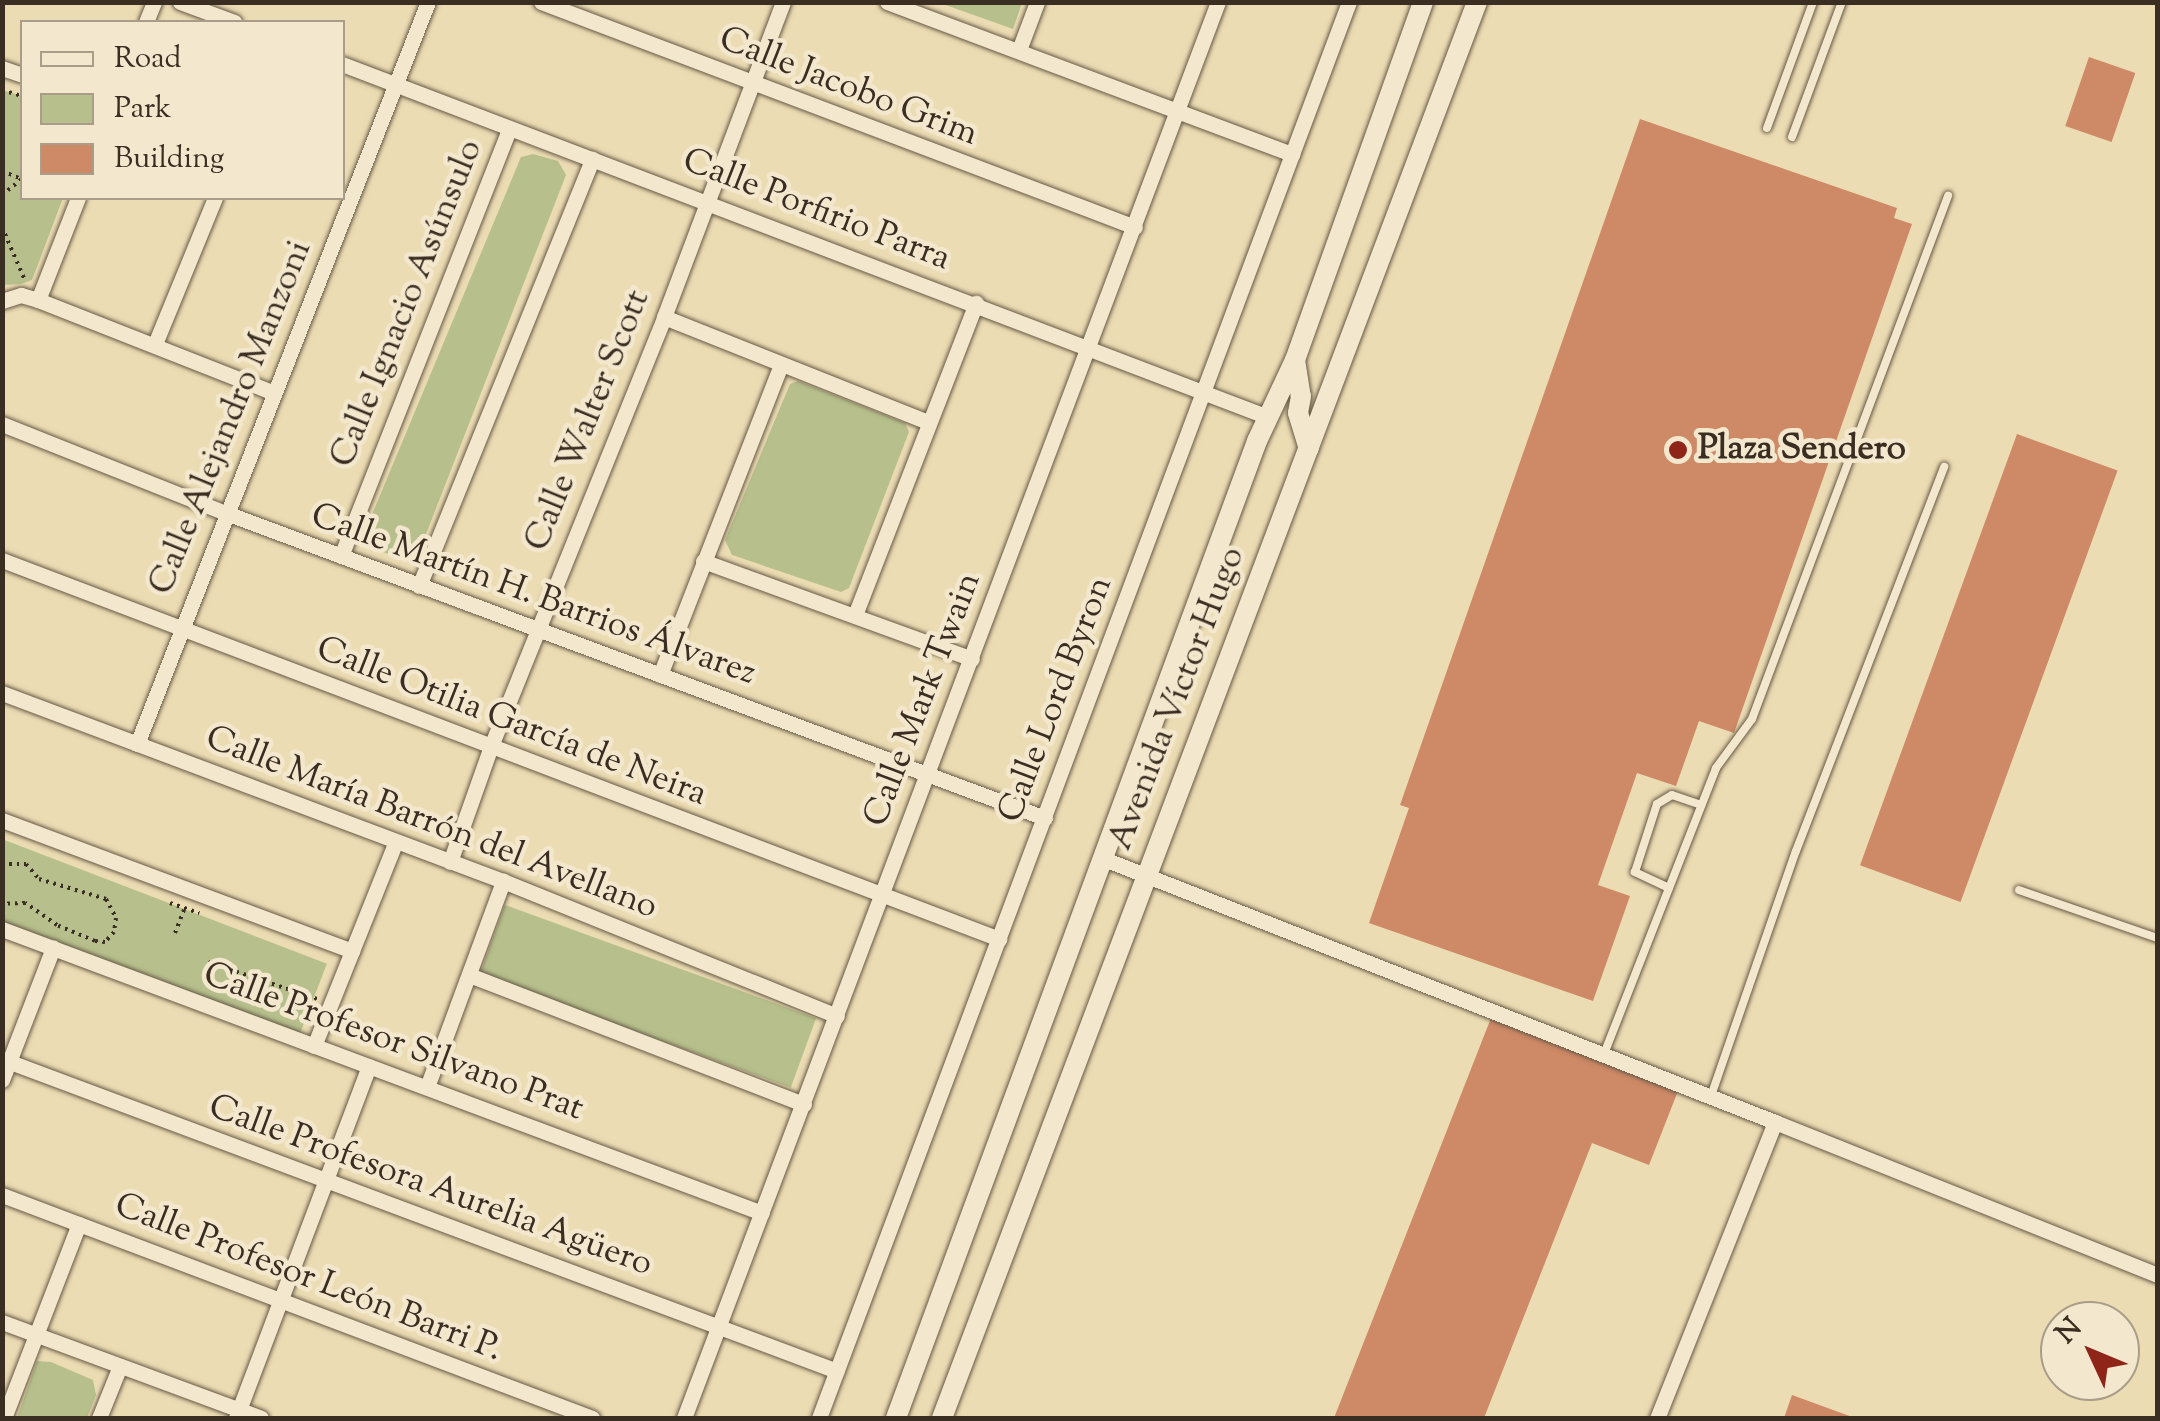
<!DOCTYPE html>
<meta charset="utf-8">
<style>
body{margin:0}
#map{position:relative;width:2160px;height:1421px;overflow:hidden;background:#ecdcb3;font-family:"Sorts Mill Goudy",serif}
div>[style]{position:absolute}
.green>*{inset:0;background:#b7c08c;transform-origin:0 0}
.building>*{inset:0;background:#ce8966;transform-origin:0 0}
.path>*{height:4px;margin-top:-2px;transform-origin:0;background:repeating-linear-gradient(90deg,#3a2d21 0 2.5px,transparent 0 7.5px)}
.roads{filter:drop-shadow(0 0 2px #665946) drop-shadow(0 0 2px #665946)}
.lane>*{height:8px;margin:-4px;padding:0 4px;transform-origin:4px;border-radius:4px;background:#f3e8ce}
.street>*{height:15px;margin:-7.5px;padding:0 7.5px;transform-origin:7.5px;border-radius:7.5px;background:#f3e8ce}
.secondary>*{height:20px;margin:-10px;padding:0 10px;transform-origin:10px;border-radius:10px;background:#f3e8ce}
.dots>*{width:28px;height:28px;translate:-50% -50%;box-sizing:border-box;border:5px solid #f3e8ce;border-radius:50%}
span{translate:-50% -50%;white-space:nowrap;text-align:center;line-height:1.15;-webkit-text-stroke:9px #f3e8ce;paint-order:stroke}
.street-label{font-size:35px;color:#3a2d21}
.poi-label{font-size:35px;color:#3a2d21;font-weight:700}
.left{translate:0 -50%;text-align:left}
.frame{position:absolute;inset:0;border:5px solid #3a2d21;pointer-events:none}
.legend{position:absolute;left:20px;top:20px;width:325px;height:180px;box-sizing:border-box;background:#f3e8ce;border:2px solid #a99d89;margin:0;padding:12px 18px;list-style:none;font-size:30px;color:#3a2d21}
.legend li{display:flex;align-items:center;gap:20px;height:50px}
.legend b{width:50px;border:2px solid #a99d89}
.north{position:absolute;left:2040px;top:1301px;width:100px;height:100px;box-sizing:border-box;background:#f3e8ce;border:2px solid #a99d89;border-radius:50%;rotate:314deg;font-size:28px;font-weight:700;line-height:40px;text-align:center;color:#3a2d21}
.north::after{content:'';display:block;margin:auto;width:35px;height:45px;background:#8f2418;clip-path:polygon(50% 0,100% 100%,50% 72%,0 100%)}
</style>
<div id="map">
<div class="green">
<div style="clip-path:polygon(940px 3px,1022px 3px,1013px 29px)"></div>
<div style="clip-path:polygon(2px 90px,22px 96px,22px 198px,63px 198px,32px 280px,21px 284px,3px 285px)"></div>
<div style="clip-path:polygon(533px 154px,558px 161px,566px 175px,419px 552px,407px 560px,371px 548px,366px 529px,521px 157px)"></div>
<div style="clip-path:polygon(798px 381px,905px 423px,909px 432px,849px 588px,841px 592px,732px 555px,725px 540px,790px 384px)"></div>
<div style="left:2px;top:839px;width:348px;height:79px;rotate:21deg"></div>
<div style="left:505px;top:905px;width:331px;height:74px;rotate:20deg"></div>
<div style="clip-path:polygon(37px 1361px,51px 1362px,93px 1380px,96px 1395px,87px 1418px,17px 1418px)"></div>
</div>
<div class="building">
<div style="left:2089px;top:57px;width:49px;height:73px;rotate:19deg"></div>
<div style="clip-path:polygon(1640px 119px,1897px 208px,1894px 218px,1912px 224px,1734px 733px,1699px 721px,1676px 786px,1637px 773px,1598px 885px,1630px 896px,1593px 1001px,1369px 923px,1409px 808px,1400px 805px)"></div>
<div style="left:2017px;top:434px;width:107px;height:459px;rotate:20deg"></div>
<div style="clip-path:polygon(1491px 1018px,1678px 1091px,1649px 1165px,1592px 1143px,1484px 1418px,1334px 1418px)"></div>
<div style="clip-path:polygon(1792px 1395px,1855px 1418px,1784px 1418px)"></div>
</div>
<div class="path">
<div style="left:2px;top:90px;width:21px;rotate:17deg"></div>
<div style="left:2px;top:171px;width:22px;rotate:22deg"></div>
<div style="left:2px;top:195px;width:26px;rotate:-39deg"></div>
<div style="left:2px;top:227px;width:56px;rotate:66.7deg"></div>
<div style="left:2px;top:864px;width:24px"></div>
<div style="left:26px;top:864px;width:20px;rotate:49deg"></div>
<div style="left:39px;top:879px;width:70px;rotate:16.6deg"></div>
<div style="left:106px;top:899px;width:21px;rotate:62deg"></div>
<div style="left:116px;top:918px;width:14px;rotate:98deg"></div>
<div style="left:114px;top:932px;width:13px;rotate:132deg"></div>
<div style="left:105px;top:942px;width:10px;rotate:-174deg"></div>
<div style="left:95px;top:941px;width:41px;rotate:-157.2deg"></div>
<div style="left:57px;top:925px;width:39px;rotate:-145deg"></div>
<div style="left:25px;top:903px;width:23px;rotate:178deg"></div>
<div style="left:170px;top:903px;width:31px;rotate:19deg"></div>
<div style="left:175px;top:933px;width:25px;rotate:-69deg"></div>
<div style="left:208px;top:962px;width:115px;rotate:18.7deg"></div>
</div>
<div class="roads">
<div class="lane">
<div style="left:1767px;top:128px;width:134px;rotate:-69.9deg"></div>
<div style="left:1792px;top:137px;width:144px;rotate:-69.7deg"></div>
<div style="left:1669px;top:888px;width:38px;rotate:-155deg"></div>
<div style="left:1635px;top:872px;width:71px;rotate:-72.1deg"></div>
<div style="left:1657px;top:804px;width:17px;rotate:-31deg"></div>
<div style="left:1672px;top:795px;width:31px;rotate:19deg"></div>
<div style="left:2019px;top:890px;width:147px;rotate:19.1deg"></div>
<div style="left:1604px;top:1054px;width:307px;rotate:-68.6deg"></div>
<div style="left:1716px;top:768px;width:61px;rotate:-53.7deg"></div>
<div style="left:1752px;top:719px;width:559px;rotate:-69.46deg"></div>
<div style="left:1711px;top:1096px;width:259px;rotate:-70.9deg"></div>
<div style="left:1796px;top:851px;width:412px;rotate:-68.9deg"></div>
</div>
<div class="street">
<div style="left:180px;top:2px;width:58px;rotate:20.3deg"></div>
<div style="left:541px;top:2px;width:635px;rotate:20.75deg"></div>
<div style="left:887px;top:2px;width:433px;rotate:20.6deg"></div>
<div style="left:146px;top:22px;width:22px;rotate:-68deg"></div>
<div style="left:1019px;top:50px;width:51px;rotate:-69.4deg"></div>
<div style="left:342px;top:64px;width:991px;rotate:20.87deg"></div>
<div style="left:2px;top:68px;width:21px;rotate:19deg"></div>
<div style="left:38px;top:300px;width:254px;rotate:21.5deg"></div>
<div style="left:2px;top:301px;width:20px;rotate:-18deg"></div>
<div style="left:21px;top:295px;width:18px;rotate:16deg"></div>
<div style="left:38px;top:300px;width:110px;rotate:-68.6deg"></div>
<div style="left:664px;top:317px;width:284px;rotate:21.7deg"></div>
<div style="left:155px;top:344px;width:158px;rotate:-67.7deg"></div>
<div style="left:2px;top:424px;width:241px;rotate:21.7deg"></div>
<div style="left:226px;top:513px;width:874px;rotate:20.43deg"></div>
<div style="left:341px;top:556px;width:459px;rotate:-68.5deg"></div>
<div style="left:2px;top:560px;width:1067px;rotate:20.81deg"></div>
<div style="left:703px;top:561px;width:286px;rotate:20deg"></div>
<div style="left:419px;top:586px;width:461px;rotate:-67.9deg"></div>
<div style="left:855px;top:615px;width:335px;rotate:-68.8deg"></div>
<div style="left:660px;top:675px;width:333px;rotate:-68.7deg"></div>
<div style="left:2px;top:693px;width:535px;rotate:20.57deg"></div>
<div style="left:503px;top:881px;width:360px;rotate:22deg"></div>
<div style="left:137px;top:744px;width:797px;rotate:-68.59deg"></div>
<div style="left:2px;top:820px;width:374px;rotate:20.5deg"></div>
<div style="left:1104px;top:859px;width:721px;rotate:21.4deg"></div>
<div style="left:1775px;top:1122px;width:319px;rotate:111.7deg"></div>
<div style="left:450px;top:862px;width:123px;rotate:-70.5deg"></div>
<div style="left:491px;top:746px;width:463px;rotate:-68deg"></div>
<div style="left:664px;top:317px;width:337px;rotate:-69.3deg"></div>
<div style="left:2px;top:929px;width:811px;rotate:20.49deg"></div>
<div style="left:469px;top:975px;width:359px;rotate:21.1deg"></div>
<div style="left:314px;top:1046px;width:219px;rotate:-68.2deg"></div>
<div style="left:2px;top:1059px;width:891px;rotate:20.49deg"></div>
<div style="left:2px;top:1080px;width:142px;rotate:-68.9deg"></div>
<div style="left:427px;top:1087px;width:220px;rotate:-69.7deg"></div>
<div style="left:1775px;top:1122px;width:412px;rotate:21.8deg"></div>
<div style="left:2px;top:1195px;width:631px;rotate:20.7deg"></div>
<div style="left:2px;top:1322px;width:276px;rotate:20.3deg"></div>
<div style="left:4px;top:1418px;width:208px;rotate:-68.9deg"></div>
<div style="left:99px;top:1418px;width:56px;rotate:-68deg"></div>
<div style="left:236px;top:1418px;width:376px;rotate:-69.3deg"></div>
<div style="left:684px;top:1418px;width:1513px;rotate:-69.34deg"></div>
<div style="left:819px;top:1418px;width:1512px;rotate:-69.48deg"></div>
</div>
<div class="secondary">
<div style="left:1295px;top:360px;width:36px;rotate:81deg"></div>
<div style="left:1301px;top:396px;width:17px;rotate:100deg"></div>
<div style="left:1298px;top:413px;width:37px;rotate:73deg"></div>
<div style="left:896px;top:1418px;width:1042px;rotate:-69.72deg"></div>
<div style="left:1257px;top:441px;width:89px;rotate:-64.9deg"></div>
<div style="left:1295px;top:360px;width:380px;rotate:-70.3deg"></div>
<div style="left:942px;top:1418px;width:1514px;rotate:-69.3deg"></div>
</div>
</div>
<div class="dots">
<div style="left:1678px;top:450px;background:#8f2418"></div>
</div>
<div class="street-label">
<span style="left:848px;top:88px;rotate:21deg">Calle Jacobo Grim</span>
<span style="left:816px;top:211px;rotate:21deg">Calle Porfirio Parra</span>
<span style="left:408px;top:304px;rotate:-68deg">Calle Ignacio Asúnsulo</span>
<span style="left:232px;top:418px;rotate:-68deg">Calle Alejandro Manzoni</span>
<span style="left:589px;top:421px;rotate:-68deg">Calle Walter Scott</span>
<span style="left:533px;top:596px;rotate:20deg">Calle Martín H. Barrios Álvarez</span>
<span style="left:1178px;top:699px;rotate:-69deg">Avenida Víctor Hugo</span>
<span style="left:924px;top:700px;rotate:-69deg">Calle Mark Twain</span>
<span style="left:1057px;top:700px;rotate:-69deg">Calle Lord Byron</span>
<span style="left:511px;top:723px;rotate:21deg">Calle Otilia García de Neira</span>
<span style="left:431px;top:824px;rotate:21deg">Calle María Barrón del Avellano</span>
<span style="left:393px;top:1043px;rotate:20deg">Calle Profesor Silvano Prat</span>
<span style="left:430px;top:1187px;rotate:20deg">Calle Profesora Aurelia Agüero</span>
<span style="left:308px;top:1279px;rotate:21deg">Calle Profesor León Barri P.</span>
</div>
<div class="poi-label">
<span class="left" style="left:1698px;top:450px">Plaza Sendero</span>
</div>
<div class="frame"></div>
<ul class="legend">
<li><b style="height:12px;background:#f3e8ce"></b>Road</li>
<li><b style="height:28px;background:#b7c08c"></b>Park</li>
<li><b style="height:28px;background:#ce8966"></b>Building</li>
</ul>
<div class="north">N</div>
</div>
